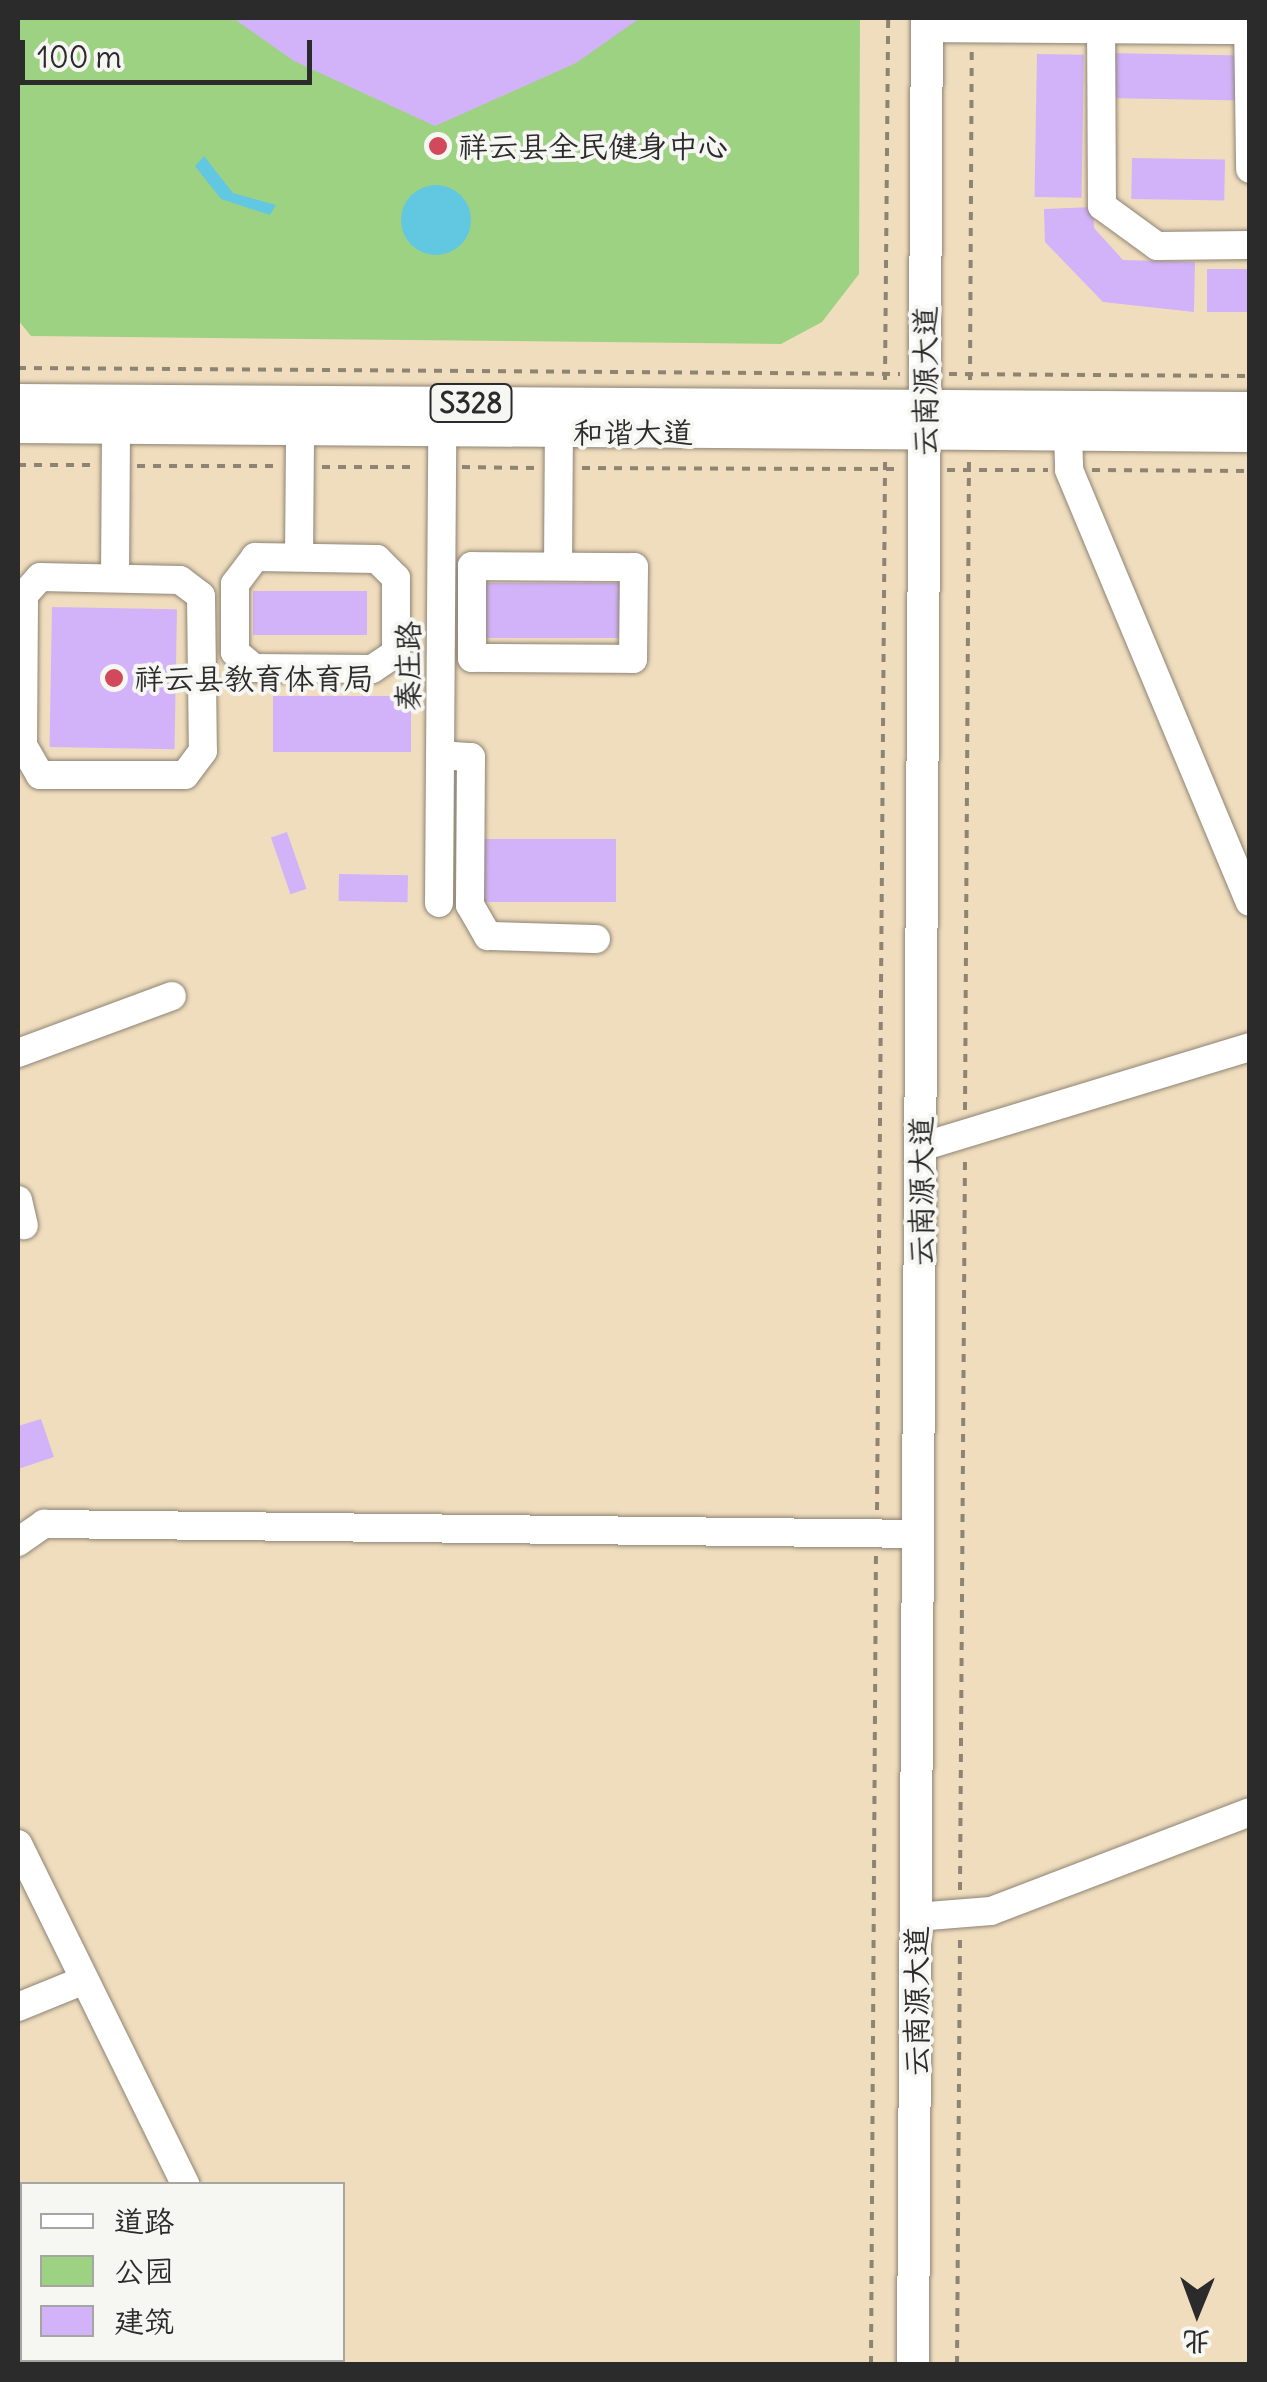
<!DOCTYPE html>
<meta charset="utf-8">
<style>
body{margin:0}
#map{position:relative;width:1267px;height:2382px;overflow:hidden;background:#f0ddbe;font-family:Delius,"LXGW WenKai TC",sans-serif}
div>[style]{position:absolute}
.green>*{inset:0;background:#9dd283}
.water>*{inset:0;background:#62c7e0}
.round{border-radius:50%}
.building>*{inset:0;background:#d2b3f9;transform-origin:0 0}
.path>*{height:4px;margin-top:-2px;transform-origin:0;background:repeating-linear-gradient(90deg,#8e8474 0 8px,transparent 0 16px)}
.roads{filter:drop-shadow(0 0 2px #8e8474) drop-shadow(0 0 2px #8e8474)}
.minor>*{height:28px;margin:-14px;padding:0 14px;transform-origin:14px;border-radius:14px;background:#fff}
.major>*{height:32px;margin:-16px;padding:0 16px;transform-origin:16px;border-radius:16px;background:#fff}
.dots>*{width:28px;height:28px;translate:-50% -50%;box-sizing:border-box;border:5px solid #f6f6f2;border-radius:50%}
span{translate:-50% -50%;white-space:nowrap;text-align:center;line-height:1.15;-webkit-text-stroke:8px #f6f6f2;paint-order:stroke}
.shield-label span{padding:2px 8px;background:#f6f6f2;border:2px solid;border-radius:8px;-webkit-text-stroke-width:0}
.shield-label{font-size:28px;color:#2b2b2b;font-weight:700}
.poi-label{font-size:30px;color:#2b2b2b}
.left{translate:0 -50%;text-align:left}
.street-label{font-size:30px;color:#2b2b2b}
.frame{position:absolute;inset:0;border:20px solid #2b2b2b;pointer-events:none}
.legend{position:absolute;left:20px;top:2182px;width:325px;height:180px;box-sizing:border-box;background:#f6f6f2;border:2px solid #a5a5a2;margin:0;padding:12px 18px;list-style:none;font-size:30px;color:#2b2b2b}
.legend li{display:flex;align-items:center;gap:20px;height:50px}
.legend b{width:50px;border:2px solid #a5a5a2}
.north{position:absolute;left:1147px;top:2262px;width:100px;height:100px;-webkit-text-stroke:8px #f6f6f2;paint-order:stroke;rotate:181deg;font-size:28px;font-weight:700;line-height:40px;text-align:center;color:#2b2b2b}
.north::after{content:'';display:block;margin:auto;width:35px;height:45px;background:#2b2b2b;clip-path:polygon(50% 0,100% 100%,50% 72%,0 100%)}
.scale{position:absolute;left:20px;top:40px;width:292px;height:45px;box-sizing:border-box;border:5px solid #2b2b2b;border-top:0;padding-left:12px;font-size:30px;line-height:35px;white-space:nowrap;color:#2b2b2b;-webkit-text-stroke:8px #f6f6f2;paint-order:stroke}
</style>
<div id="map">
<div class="green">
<div style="clip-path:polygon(18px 18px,860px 18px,859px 274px,822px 322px,781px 344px,31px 336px,18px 320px)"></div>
</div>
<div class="water">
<div style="clip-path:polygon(204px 156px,233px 193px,276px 205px,270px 215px,221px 199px,195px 166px)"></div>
<div class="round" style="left:401px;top:185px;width:70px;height:70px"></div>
</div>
<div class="building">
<div style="clip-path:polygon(233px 18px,640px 18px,576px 63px,435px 126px,294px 61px)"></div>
<div style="left:1105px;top:53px;width:138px;height:45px;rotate:1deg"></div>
<div style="left:1037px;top:54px;width:47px;height:143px;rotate:1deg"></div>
<div style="left:1132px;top:158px;width:93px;height:41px;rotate:1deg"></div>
<div style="clip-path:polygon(1093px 207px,1094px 228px,1123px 260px,1195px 262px,1194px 312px,1103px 302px,1045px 242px,1044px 209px)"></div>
<div style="left:1207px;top:269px;width:43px;height:43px"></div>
<div style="left:479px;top:583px;width:142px;height:55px"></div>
<div style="left:367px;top:591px;width:44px;height:114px;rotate:90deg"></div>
<div style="left:52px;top:607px;width:125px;height:140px;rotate:1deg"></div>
<div style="left:273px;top:696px;width:138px;height:56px"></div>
<div style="left:287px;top:832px;width:60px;height:17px;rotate:71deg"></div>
<div style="left:477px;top:839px;width:139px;height:63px"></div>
<div style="left:339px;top:874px;width:69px;height:27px;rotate:1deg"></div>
<div style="clip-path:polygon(41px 1419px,54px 1457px,18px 1469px,18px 1426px)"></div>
</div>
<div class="path">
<div style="left:18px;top:368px;width:882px;rotate:0.39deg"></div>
<div style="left:949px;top:374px;width:301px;rotate:0.4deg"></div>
<div style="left:885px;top:380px;width:362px;rotate:-89.5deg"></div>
<div style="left:970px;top:380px;width:331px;rotate:-89.7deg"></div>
<div style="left:18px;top:465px;width:75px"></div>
<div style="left:137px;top:466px;width:141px"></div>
<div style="left:322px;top:467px;width:96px"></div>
<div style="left:462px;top:467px;width:76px;rotate:0.8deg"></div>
<div style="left:582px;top:468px;width:316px;rotate:0.2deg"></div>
<div style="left:947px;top:470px;width:101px"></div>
<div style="left:1092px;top:470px;width:158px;rotate:0.4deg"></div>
<div style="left:965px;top:1110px;width:651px;rotate:-89.65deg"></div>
<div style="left:877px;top:1510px;width:1051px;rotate:-89.56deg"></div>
<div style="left:960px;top:1890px;width:731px;rotate:-89.61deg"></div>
<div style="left:871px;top:2364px;width:810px;rotate:-89.65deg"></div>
<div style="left:957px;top:2364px;width:430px;rotate:-89.6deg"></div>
</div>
<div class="roads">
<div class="minor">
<div style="left:1101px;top:18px;width:188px;rotate:89.7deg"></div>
<div style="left:1102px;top:206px;width:68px;rotate:36deg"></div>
<div style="left:1157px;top:246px;width:93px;rotate:-0.6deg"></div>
<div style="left:1248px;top:18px;width:151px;rotate:89.2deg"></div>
<div style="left:927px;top:28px;width:321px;rotate:0.4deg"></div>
<div style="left:1068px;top:435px;width:35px;rotate:88deg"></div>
<div style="left:1069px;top:470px;width:468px;rotate:67.3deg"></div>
<div style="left:255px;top:557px;width:122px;rotate:0.9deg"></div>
<div style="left:377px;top:559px;width:27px;rotate:45deg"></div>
<div style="left:396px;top:578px;width:75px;rotate:90deg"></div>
<div style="left:396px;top:653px;width:29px;rotate:146deg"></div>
<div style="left:372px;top:669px;width:118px;rotate:-179.5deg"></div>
<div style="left:254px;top:668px;width:25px;rotate:-140deg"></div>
<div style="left:235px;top:652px;width:68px;rotate:-90deg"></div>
<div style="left:235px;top:584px;width:34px;rotate:-53deg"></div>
<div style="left:299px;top:557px;width:127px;rotate:-89.5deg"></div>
<div style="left:472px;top:566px;width:162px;rotate:0.4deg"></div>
<div style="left:634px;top:567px;width:92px;rotate:90.6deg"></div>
<div style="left:633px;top:659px;width:161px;rotate:-179.6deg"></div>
<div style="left:472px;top:658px;width:92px;rotate:-90deg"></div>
<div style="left:558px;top:566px;width:135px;rotate:-89.6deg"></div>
<div style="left:40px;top:577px;width:140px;rotate:1.2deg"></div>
<div style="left:180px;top:580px;width:26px;rotate:37deg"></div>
<div style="left:201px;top:596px;width:155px;rotate:89.3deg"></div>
<div style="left:203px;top:751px;width:30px;rotate:127deg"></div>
<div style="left:185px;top:775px;width:145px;rotate:180deg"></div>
<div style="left:40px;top:775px;width:34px;rotate:-120deg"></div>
<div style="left:23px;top:746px;width:151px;rotate:-89.6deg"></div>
<div style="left:24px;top:595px;width:24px;rotate:-48deg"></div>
<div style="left:115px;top:577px;width:149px;rotate:-89.6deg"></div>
<div style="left:440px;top:755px;width:31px;rotate:4deg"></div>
<div style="left:471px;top:757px;width:148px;rotate:90.4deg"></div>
<div style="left:470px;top:905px;width:36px;rotate:60deg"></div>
<div style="left:488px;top:936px;width:108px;rotate:1.6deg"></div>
<div style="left:439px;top:903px;width:473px;rotate:-89.6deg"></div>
<div style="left:18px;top:1053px;width:164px;rotate:-20.3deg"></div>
<div style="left:921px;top:1147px;width:344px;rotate:-16.9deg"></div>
<div style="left:18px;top:1200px;width:26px;rotate:77deg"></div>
<div style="left:18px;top:1542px;width:32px;rotate:-35deg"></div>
<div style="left:44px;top:1524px;width:875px;rotate:0.65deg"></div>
<div style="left:18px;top:1844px;width:379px;rotate:63.8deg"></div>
<div style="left:916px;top:1917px;width:75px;rotate:-4.6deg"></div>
<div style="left:991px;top:1911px;width:277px;rotate:-20.9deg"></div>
<div style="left:18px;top:2007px;width:71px;rotate:-22.2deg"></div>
<div style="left:18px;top:2284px;width:4px;rotate:-27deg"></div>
</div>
<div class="major">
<div style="left:18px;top:400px;width:1232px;rotate:0.37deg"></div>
<div style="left:18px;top:427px;width:1232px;rotate:0.42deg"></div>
<div style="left:913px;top:2364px;width:2346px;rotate:-89.66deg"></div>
</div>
</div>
<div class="dots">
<div style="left:438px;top:146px;background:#d1495b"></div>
<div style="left:114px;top:678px;background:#d1495b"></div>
</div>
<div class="shield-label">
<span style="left:471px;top:403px">S328</span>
</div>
<div class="poi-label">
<span class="left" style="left:458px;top:146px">祥云县全民健身中心</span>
<span class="left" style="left:134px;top:678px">祥云县教育体育局</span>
</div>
<div class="street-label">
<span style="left:925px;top:381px;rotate:-90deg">云南源大道</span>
<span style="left:633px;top:432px">和谐大道</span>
<span style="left:408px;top:666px;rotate:-90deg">秦庄路</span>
<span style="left:921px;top:1191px;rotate:-90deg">云南源大道</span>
<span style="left:916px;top:2001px;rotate:-90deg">云南源大道</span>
</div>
<div class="frame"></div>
<ul class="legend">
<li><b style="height:12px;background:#fff"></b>道路</li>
<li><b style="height:28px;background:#9dd283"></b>公园</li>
<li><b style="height:28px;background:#d2b3f9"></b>建筑</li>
</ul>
<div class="north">北</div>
<div class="scale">100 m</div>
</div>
